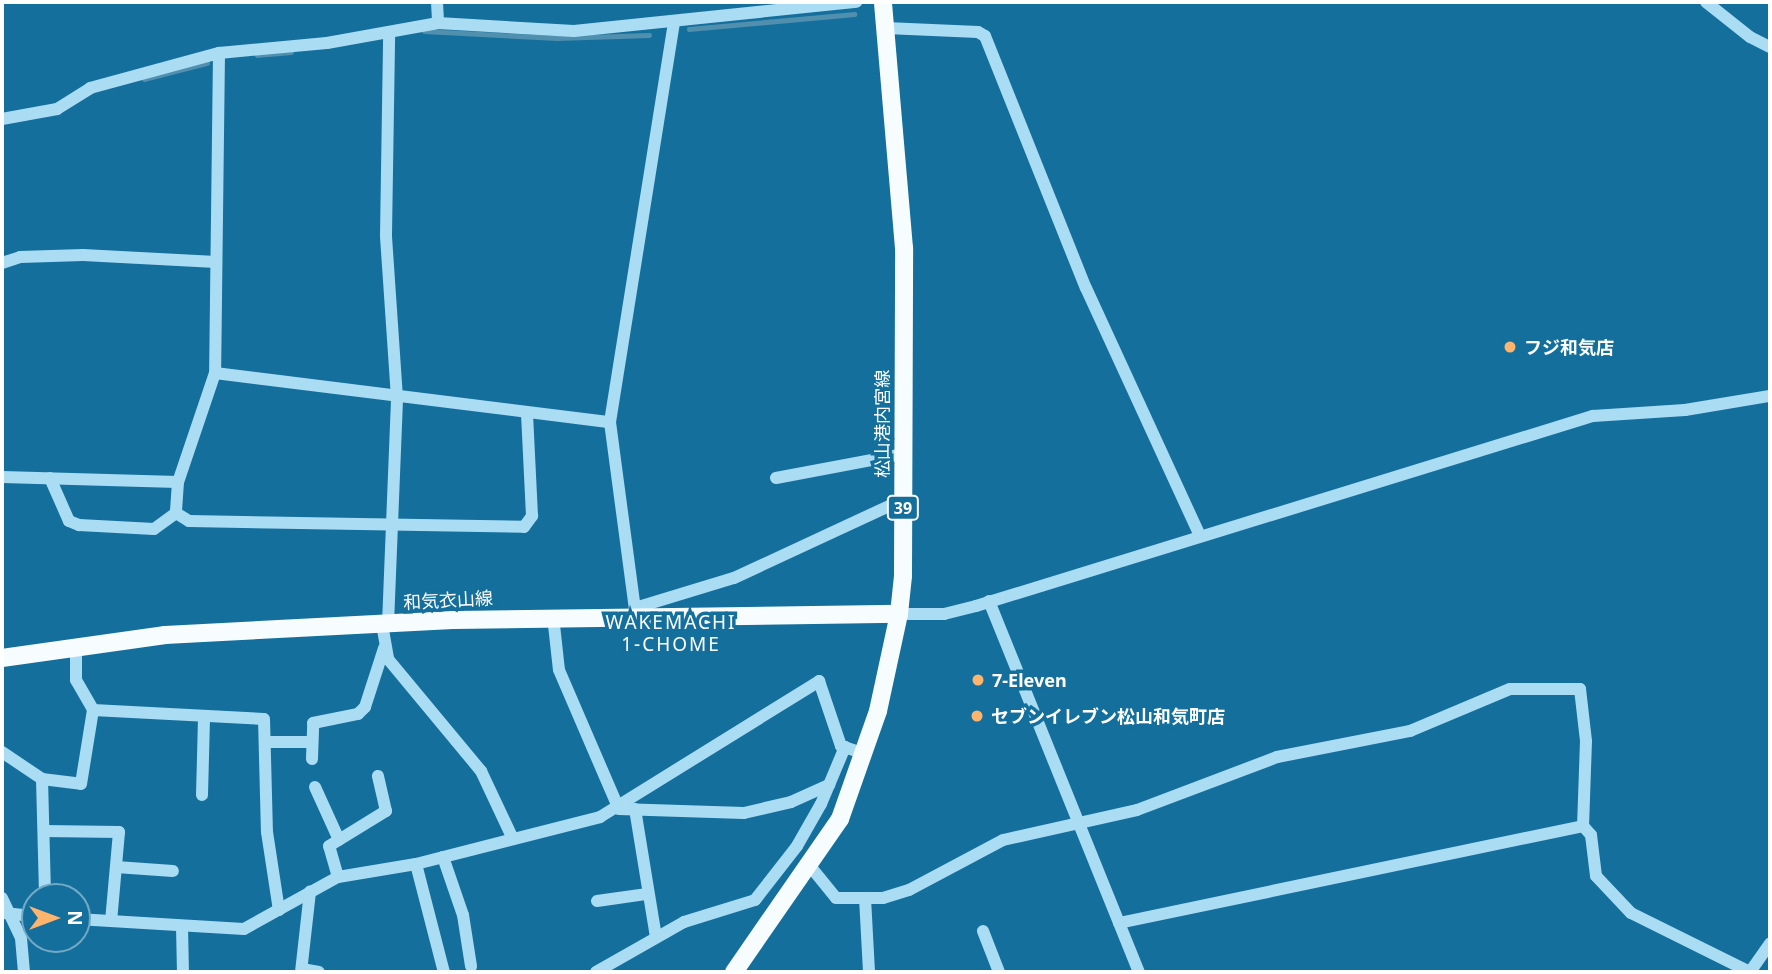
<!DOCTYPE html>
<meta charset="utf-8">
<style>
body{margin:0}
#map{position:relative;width:1772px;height:974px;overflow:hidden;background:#146f9d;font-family:"Noto Sans","Noto Sans JP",sans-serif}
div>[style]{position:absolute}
.stream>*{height:4.5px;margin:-2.25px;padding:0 2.25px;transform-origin:2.25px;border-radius:2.25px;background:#518fae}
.minor>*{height:12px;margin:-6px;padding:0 6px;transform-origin:6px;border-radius:6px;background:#aadcf4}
.major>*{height:18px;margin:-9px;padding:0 9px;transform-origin:9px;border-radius:9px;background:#f7fcff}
.dots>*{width:19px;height:19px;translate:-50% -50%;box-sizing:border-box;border:4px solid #146f9d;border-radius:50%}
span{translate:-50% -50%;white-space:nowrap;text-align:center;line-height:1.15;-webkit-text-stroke:7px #146f9d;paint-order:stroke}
.shield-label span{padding:2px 5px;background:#146f9d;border:2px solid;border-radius:5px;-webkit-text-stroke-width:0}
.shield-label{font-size:16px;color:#fff;font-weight:700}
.poi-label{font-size:18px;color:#fff;font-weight:700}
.left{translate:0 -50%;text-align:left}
.street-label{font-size:18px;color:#fff}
.neighbourhood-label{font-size:19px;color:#fff;letter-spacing:2px}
.frame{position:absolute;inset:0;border:4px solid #fff;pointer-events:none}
.north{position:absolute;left:21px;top:883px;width:70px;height:70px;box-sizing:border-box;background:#146f9d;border:2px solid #72a9c4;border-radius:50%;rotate:90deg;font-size:19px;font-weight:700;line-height:28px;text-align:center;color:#fff}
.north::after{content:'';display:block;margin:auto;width:24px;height:32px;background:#ffb46d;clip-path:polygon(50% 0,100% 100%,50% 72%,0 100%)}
</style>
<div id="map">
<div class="stream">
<div style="left:689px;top:29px;width:166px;rotate:-5.2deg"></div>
<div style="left:424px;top:31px;width:133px;rotate:3deg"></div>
<div style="left:557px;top:38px;width:92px;rotate:-1.9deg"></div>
<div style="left:257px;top:55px;width:34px;rotate:-5deg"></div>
<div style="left:144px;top:79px;width:65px;rotate:-14.3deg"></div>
</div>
<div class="minor">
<div style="left:437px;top:2px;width:21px;rotate:87deg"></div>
<div style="left:1706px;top:2px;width:56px;rotate:38.5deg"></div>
<div style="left:1750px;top:37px;width:22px;rotate:27deg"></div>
<div style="left:886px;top:28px;width:92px;rotate:2.5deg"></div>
<div style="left:978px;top:32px;width:8px;rotate:30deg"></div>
<div style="left:985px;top:36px;width:271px;rotate:68.2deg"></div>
<div style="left:1086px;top:288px;width:273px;rotate:65.3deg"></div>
<div style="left:219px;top:53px;width:320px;rotate:90.7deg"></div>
<div style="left:215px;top:373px;width:115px;rotate:108.7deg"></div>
<div style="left:178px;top:482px;width:31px;rotate:94deg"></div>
<div style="left:176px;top:513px;width:15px;rotate:32deg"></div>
<div style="left:189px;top:521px;width:335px;rotate:1deg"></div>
<div style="left:524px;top:527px;width:14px;rotate:-54deg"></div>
<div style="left:532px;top:516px;width:102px;rotate:-92.8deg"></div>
<div style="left:2px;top:119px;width:56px;rotate:-10.3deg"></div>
<div style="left:57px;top:109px;width:39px;rotate:-32deg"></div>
<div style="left:90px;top:88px;width:134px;rotate:-15.2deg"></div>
<div style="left:219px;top:53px;width:108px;rotate:-5.3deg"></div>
<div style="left:327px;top:43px;width:113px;rotate:-10.2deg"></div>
<div style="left:438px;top:23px;width:136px;rotate:3.4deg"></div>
<div style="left:574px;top:31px;width:284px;rotate:-5.9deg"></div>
<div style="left:2px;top:263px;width:19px;rotate:-18deg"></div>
<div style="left:20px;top:257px;width:63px;rotate:-1.8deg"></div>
<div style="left:83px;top:255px;width:133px;rotate:3deg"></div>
<div style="left:215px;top:373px;width:398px;rotate:7.1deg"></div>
<div style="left:2px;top:477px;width:176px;rotate:1.6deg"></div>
<div style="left:50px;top:478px;width:47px;rotate:66.2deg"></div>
<div style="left:69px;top:521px;width:11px;rotate:22deg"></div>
<div style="left:79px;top:525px;width:75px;rotate:3.1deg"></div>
<div style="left:154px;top:529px;width:27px;rotate:-36deg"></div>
<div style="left:776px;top:478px;width:129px;rotate:-10.7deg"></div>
<div style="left:989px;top:601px;width:400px;rotate:68deg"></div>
<div style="left:635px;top:608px;width:103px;rotate:-16.9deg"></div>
<div style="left:734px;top:578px;width:185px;rotate:-24.9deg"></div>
<div style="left:899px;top:614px;width:45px"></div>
<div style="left:944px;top:614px;width:33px;rotate:-14deg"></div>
<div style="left:976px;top:606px;width:646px;rotate:-17.12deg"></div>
<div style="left:1593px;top:416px;width:92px;rotate:-3.7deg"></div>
<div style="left:1685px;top:410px;width:86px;rotate:-9.4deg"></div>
<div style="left:553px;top:616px;width:54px;rotate:83.7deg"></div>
<div style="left:559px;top:670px;width:151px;rotate:66.7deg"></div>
<div style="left:619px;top:809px;width:125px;rotate:1.8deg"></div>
<div style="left:744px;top:813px;width:48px;rotate:-13.2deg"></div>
<div style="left:791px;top:802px;width:42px;rotate:-24.1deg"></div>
<div style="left:636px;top:617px;width:197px;rotate:-97.6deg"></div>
<div style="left:610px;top:422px;width:404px;rotate:-80.9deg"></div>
<div style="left:382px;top:624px;width:36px;rotate:80deg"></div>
<div style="left:388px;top:659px;width:146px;rotate:50.3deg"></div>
<div style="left:481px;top:771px;width:75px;rotate:64.8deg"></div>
<div style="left:388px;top:624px;width:226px;rotate:-87.7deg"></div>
<div style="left:397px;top:398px;width:163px;rotate:-93.9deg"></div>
<div style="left:386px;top:235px;width:202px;rotate:-89.1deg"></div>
<div style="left:76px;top:645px;width:35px;rotate:90deg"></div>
<div style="left:76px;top:680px;width:34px;rotate:60deg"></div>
<div style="left:93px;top:710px;width:171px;rotate:3deg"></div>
<div style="left:264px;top:719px;width:113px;rotate:88.5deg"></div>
<div style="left:267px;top:832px;width:79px;rotate:81.3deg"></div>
<div style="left:265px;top:742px;width:46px"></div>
<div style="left:2px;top:752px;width:48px;rotate:34deg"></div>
<div style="left:42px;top:779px;width:39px;rotate:7deg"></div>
<div style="left:81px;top:784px;width:75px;rotate:-80.8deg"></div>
<div style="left:312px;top:759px;width:36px;rotate:-88deg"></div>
<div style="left:313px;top:723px;width:46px;rotate:-11.3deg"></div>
<div style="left:358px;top:714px;width:10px;rotate:-45deg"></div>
<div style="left:365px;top:707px;width:62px;rotate:-72.1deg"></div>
<div style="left:42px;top:779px;width:118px;rotate:88.5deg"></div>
<div style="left:315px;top:787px;width:58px;rotate:65.6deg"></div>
<div style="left:202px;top:795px;width:76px;rotate:-88.5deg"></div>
<div style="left:635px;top:809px;width:130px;rotate:80.7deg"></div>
<div style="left:44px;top:831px;width:75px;rotate:0.8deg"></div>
<div style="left:119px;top:832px;width:89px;rotate:95.1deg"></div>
<div style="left:443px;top:857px;width:61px;rotate:71deg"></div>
<div style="left:463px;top:915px;width:52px;rotate:81.1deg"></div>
<div style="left:416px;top:864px;width:112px;rotate:75.5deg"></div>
<div style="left:810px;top:866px;width:41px;rotate:50.9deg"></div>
<div style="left:836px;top:898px;width:47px"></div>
<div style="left:883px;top:898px;width:27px;rotate:-17deg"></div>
<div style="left:909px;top:890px;width:106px;rotate:-28deg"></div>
<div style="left:1003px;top:840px;width:137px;rotate:-12.6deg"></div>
<div style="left:1137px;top:810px;width:150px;rotate:-20.7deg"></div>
<div style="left:1277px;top:757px;width:136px;rotate:-11.1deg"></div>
<div style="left:1410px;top:731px;width:108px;rotate:-22.8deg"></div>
<div style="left:1510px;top:689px;width:70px"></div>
<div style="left:1580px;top:689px;width:52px;rotate:83.4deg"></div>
<div style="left:1586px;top:741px;width:85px;rotate:92deg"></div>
<div style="left:116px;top:867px;width:57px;rotate:4deg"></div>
<div style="left:338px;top:877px;width:32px;rotate:-106deg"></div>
<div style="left:329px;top:846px;width:67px;rotate:-31.6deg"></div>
<div style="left:386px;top:811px;width:36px;rotate:-103deg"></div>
<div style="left:2px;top:898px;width:44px;rotate:64.6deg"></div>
<div style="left:21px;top:938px;width:34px;rotate:85deg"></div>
<div style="left:865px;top:898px;width:74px;rotate:86.9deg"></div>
<div style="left:597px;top:901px;width:49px;rotate:-8.1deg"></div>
<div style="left:4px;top:913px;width:31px;rotate:6deg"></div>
<div style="left:77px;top:919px;width:167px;rotate:3.4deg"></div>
<div style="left:244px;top:929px;width:107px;rotate:-29deg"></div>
<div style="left:338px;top:877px;width:79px;rotate:-9.5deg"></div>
<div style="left:416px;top:864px;width:190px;rotate:-14.3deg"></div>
<div style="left:600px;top:817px;width:258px;rotate:-31.8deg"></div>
<div style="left:819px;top:681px;width:69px;rotate:71.3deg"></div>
<div style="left:841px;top:746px;width:23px;rotate:18deg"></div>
<div style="left:1119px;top:923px;width:474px;rotate:-11.8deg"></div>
<div style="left:1583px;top:826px;width:12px;rotate:48deg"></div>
<div style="left:1591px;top:835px;width:41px;rotate:83deg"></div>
<div style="left:1596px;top:876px;width:51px;rotate:46.6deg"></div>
<div style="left:1631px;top:913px;width:133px;rotate:26.4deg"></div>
<div style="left:182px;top:926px;width:46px;rotate:88.8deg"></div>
<div style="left:983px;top:931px;width:44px;rotate:68.7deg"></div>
<div style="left:302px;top:969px;width:17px;rotate:10deg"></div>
<div style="left:301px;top:972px;width:81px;rotate:-83.6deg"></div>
<div style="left:596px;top:972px;width:101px;rotate:-29.6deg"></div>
<div style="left:684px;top:922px;width:74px;rotate:-17.2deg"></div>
<div style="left:755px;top:900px;width:68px;rotate:-52.1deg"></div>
<div style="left:797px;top:846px;width:48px;rotate:-60.3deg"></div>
<div style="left:821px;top:804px;width:62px;rotate:-67.2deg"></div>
<div style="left:1750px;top:972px;width:35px;rotate:-55deg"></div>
</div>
<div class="major">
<div style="left:2px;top:658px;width:165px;rotate:-8deg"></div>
<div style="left:165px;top:635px;width:288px;rotate:-3deg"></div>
<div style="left:453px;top:620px;width:446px;rotate:-0.8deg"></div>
<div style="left:734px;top:972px;width:186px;rotate:-55.3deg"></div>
<div style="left:840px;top:819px;width:114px;rotate:-70.6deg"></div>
<div style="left:878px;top:711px;width:99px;rotate:-77.8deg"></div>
<div style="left:899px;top:614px;width:38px;rotate:-84deg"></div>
<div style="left:903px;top:576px;width:328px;rotate:-89.8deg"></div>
<div style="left:904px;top:248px;width:247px;rotate:-94.9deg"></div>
</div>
<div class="dots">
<div style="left:1510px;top:347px;background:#ffb46d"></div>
<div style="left:978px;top:680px;background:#ffb46d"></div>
<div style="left:977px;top:716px;background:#ffb46d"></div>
</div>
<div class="shield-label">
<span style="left:903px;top:508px">39</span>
</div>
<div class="poi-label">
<span class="left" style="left:1524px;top:347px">フジ和気店</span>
<span class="left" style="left:992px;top:680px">7-Eleven</span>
<span class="left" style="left:991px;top:716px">セブンイレブン松山和気町店</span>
</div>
<div class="street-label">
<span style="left:882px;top:424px;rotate:-90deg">松山港内宮線</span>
<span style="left:448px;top:600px;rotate:-3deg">和気衣山線</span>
</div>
<div class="neighbourhood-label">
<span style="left:671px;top:634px">WAKEMACHI<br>1-CHOME</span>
</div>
<div class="frame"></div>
<div class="north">N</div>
</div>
